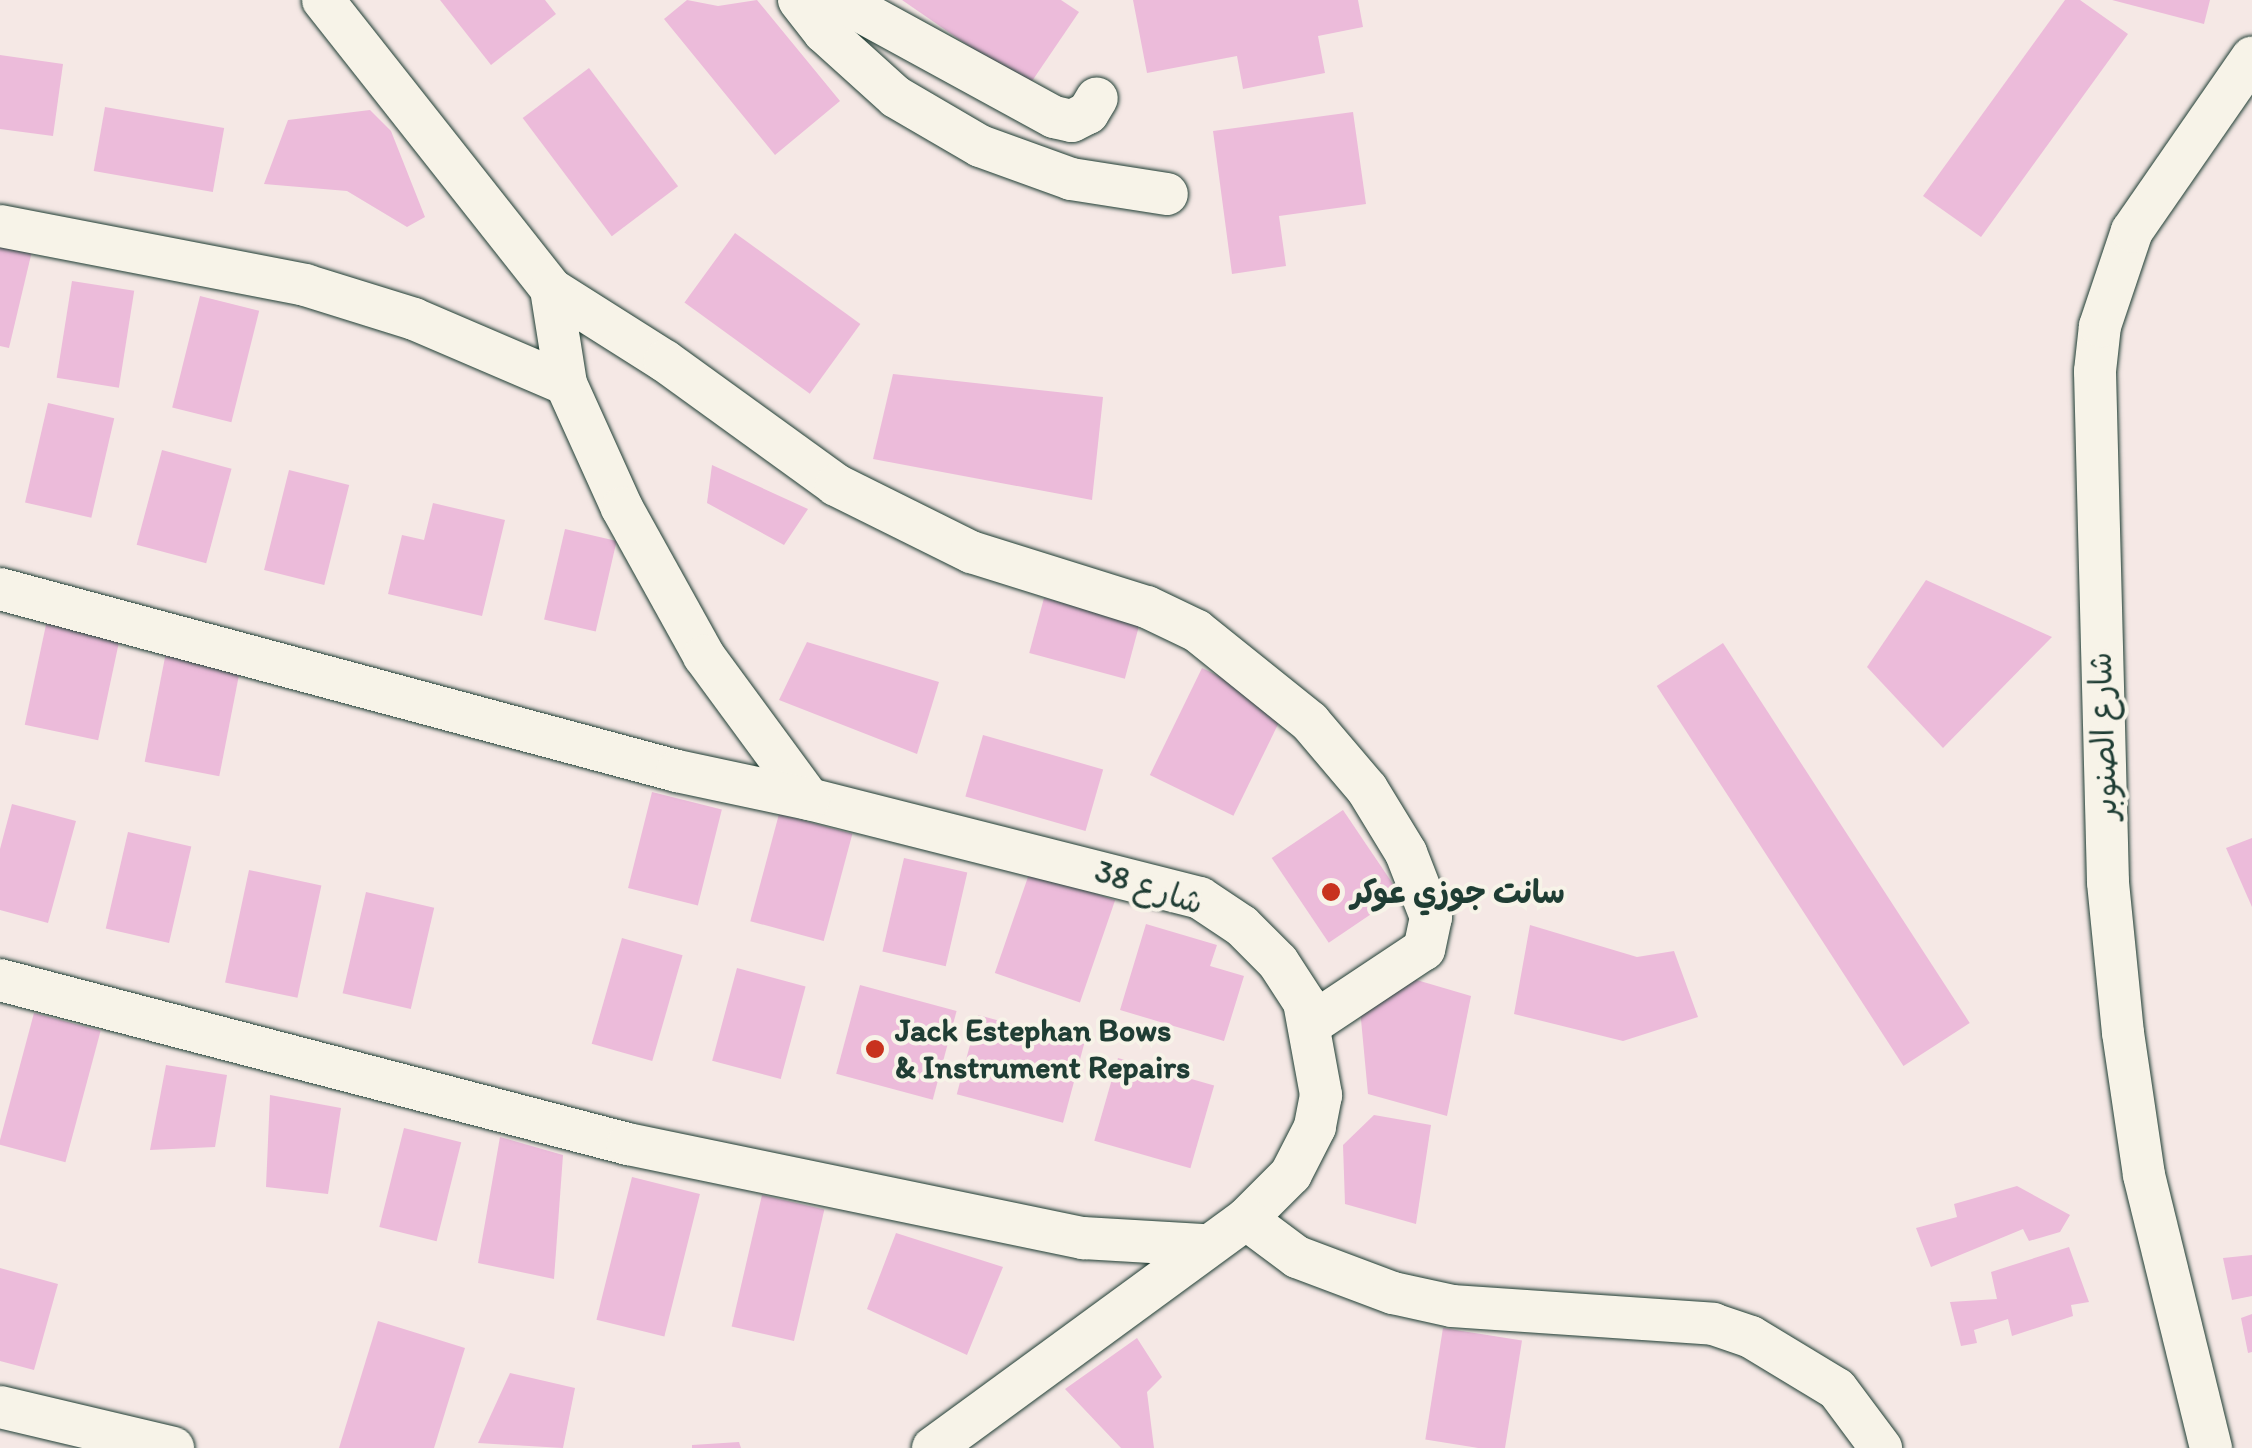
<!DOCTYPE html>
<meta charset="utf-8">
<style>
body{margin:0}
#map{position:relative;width:2252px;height:1448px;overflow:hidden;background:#f5e8e5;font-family:Itim,"Playpen Sans Arabic",sans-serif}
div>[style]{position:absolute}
.building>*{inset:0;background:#ecbbda;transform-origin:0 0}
.roads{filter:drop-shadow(0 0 2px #1f3d34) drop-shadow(0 0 2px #1f3d34)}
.minor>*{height:42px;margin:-21px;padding:0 21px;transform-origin:21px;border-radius:21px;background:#f7f3e8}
.dots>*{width:28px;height:28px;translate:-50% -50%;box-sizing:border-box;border:5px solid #f7f3e8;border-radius:50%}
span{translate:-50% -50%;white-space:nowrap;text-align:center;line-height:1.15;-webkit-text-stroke:8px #f7f3e8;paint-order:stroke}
.street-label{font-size:32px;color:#1f3d34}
.poi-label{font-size:32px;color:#1f3d34;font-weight:700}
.left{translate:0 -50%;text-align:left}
</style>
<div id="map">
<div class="building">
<div style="clip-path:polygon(440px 0,545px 0,556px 14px,491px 65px)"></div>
<div style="clip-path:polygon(687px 0,718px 6px,757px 0,840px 101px,775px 155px,664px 19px)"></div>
<div style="clip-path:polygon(902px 0,1061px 0,1079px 12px,1028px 87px)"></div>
<div style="clip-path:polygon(1133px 0,1358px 0,1363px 27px,1318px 36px,1325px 73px,1243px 89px,1237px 56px,1147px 73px)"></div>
<div style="clip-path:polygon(2065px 0,2080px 0,2128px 34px,1981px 237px,1923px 196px)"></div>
<div style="clip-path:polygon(2112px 0,2210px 0,2204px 24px)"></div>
<div style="clip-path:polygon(0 55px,63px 64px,53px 136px,0 129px)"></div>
<div style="left:589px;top:68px;width:148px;height:83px;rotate:53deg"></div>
<div style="left:105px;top:107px;width:121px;height:65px;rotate:10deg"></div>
<div style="clip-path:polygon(370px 110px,391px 131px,425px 217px,407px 227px,347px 191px,264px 184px,288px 120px)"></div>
<div style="clip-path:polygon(1353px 112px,1366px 204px,1279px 216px,1286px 266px,1232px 274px,1213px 131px)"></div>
<div style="left:735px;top:233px;width:155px;height:86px;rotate:36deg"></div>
<div style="clip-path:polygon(0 243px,32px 251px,9px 348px,0 346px)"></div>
<div style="left:72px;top:281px;width:63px;height:98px;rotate:9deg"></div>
<div style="left:200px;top:296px;width:61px;height:115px;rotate:14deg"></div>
<div style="clip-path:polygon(893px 374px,1103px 397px,1092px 500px,873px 459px)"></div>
<div style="left:48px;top:403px;width:68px;height:102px;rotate:13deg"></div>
<div style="left:162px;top:450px;width:72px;height:98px;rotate:15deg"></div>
<div style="clip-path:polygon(712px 465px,808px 509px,784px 545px,707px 503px)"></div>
<div style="left:289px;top:470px;width:62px;height:103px;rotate:14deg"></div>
<div style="clip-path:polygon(433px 503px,505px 520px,482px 616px,388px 594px,402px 535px,424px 540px)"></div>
<div style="left:565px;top:529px;width:53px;height:93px;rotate:13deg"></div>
<div style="clip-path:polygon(1926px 580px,2052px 637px,1943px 748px,1867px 667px)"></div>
<div style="left:1044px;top:598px;width:99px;height:57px;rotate:15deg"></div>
<div style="left:47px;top:620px;width:75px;height:107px;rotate:12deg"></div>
<div style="clip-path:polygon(807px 642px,939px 682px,917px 754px,779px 700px)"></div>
<div style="left:1723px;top:643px;width:453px;height:79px;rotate:57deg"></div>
<div style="left:167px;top:647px;width:76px;height:117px;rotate:11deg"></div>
<div style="left:1202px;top:668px;width:93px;height:119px;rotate:26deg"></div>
<div style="left:983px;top:735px;width:125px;height:64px;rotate:16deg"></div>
<div style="left:652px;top:792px;width:72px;height:99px;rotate:14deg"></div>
<div style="clip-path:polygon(12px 804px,76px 821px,48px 923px,0 910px,0 849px)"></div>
<div style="left:1343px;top:810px;width:102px;height:86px;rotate:56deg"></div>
<div style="left:779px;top:814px;width:76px;height:111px;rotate:15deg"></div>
<div style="left:128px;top:832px;width:65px;height:99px;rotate:13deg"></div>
<div style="clip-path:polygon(2252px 838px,2252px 907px,2226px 848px)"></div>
<div style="left:904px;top:858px;width:65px;height:96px;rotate:13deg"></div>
<div style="left:249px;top:870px;width:74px;height:115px;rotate:12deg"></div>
<div style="left:1030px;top:871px;width:90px;height:108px;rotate:19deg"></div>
<div style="left:366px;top:892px;width:70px;height:104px;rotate:13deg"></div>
<div style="clip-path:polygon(1146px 924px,1217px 945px,1210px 966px,1244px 976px,1224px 1041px,1120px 1010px)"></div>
<div style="clip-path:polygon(1530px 925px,1637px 957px,1674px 951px,1698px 1017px,1623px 1041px,1514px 1014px)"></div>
<div style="left:622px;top:938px;width:63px;height:110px;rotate:16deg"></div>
<div style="left:737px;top:968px;width:71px;height:96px;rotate:15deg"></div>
<div style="clip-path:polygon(1403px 976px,1471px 996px,1447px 1116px,1368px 1094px,1360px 1009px)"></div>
<div style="left:860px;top:985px;width:100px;height:92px;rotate:15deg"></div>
<div style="left:34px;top:1013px;width:69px;height:136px;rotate:15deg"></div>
<div style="left:978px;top:1015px;width:110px;height:82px;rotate:15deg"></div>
<div style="left:1118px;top:1058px;width:100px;height:86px;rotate:16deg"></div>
<div style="clip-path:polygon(166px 1065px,227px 1075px,215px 1147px,150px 1150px)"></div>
<div style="clip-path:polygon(270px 1095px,341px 1108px,328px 1194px,266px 1187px)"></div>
<div style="clip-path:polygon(1374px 1115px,1431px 1125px,1416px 1224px,1345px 1204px,1343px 1145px)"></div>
<div style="left:404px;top:1128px;width:59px;height:102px;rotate:14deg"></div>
<div style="clip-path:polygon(500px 1137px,563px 1155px,554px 1279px,478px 1263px)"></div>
<div style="left:632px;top:1177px;width:70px;height:147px;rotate:14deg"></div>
<div style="clip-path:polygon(2017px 1186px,2070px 1215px,2060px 1232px,2029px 1241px,2023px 1229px,1931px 1267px,1916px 1228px,1957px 1217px,1954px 1204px)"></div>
<div style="left:762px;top:1195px;width:64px;height:135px;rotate:13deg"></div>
<div style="clip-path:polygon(896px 1233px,1003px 1267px,967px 1355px,867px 1309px)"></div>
<div style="clip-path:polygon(2069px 1247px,2089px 1302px,2071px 1305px,2073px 1316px,2012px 1336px,2008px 1319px,1974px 1330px,1977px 1343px,1961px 1346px,1950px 1302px,1997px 1299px,1991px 1272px)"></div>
<div style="clip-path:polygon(2252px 1255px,2252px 1296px,2232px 1300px,2223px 1258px)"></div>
<div style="clip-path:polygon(0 1268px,58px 1284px,34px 1370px,0 1361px)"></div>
<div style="clip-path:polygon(2252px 1314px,2252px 1352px,2248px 1353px,2241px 1318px)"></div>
<div style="clip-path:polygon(378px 1321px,465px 1348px,434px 1448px,339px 1448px)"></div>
<div style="left:1443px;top:1328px;width:80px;height:113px;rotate:9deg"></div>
<div style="clip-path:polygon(1137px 1338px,1162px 1377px,1147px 1392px,1154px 1448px,1121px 1448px,1065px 1389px)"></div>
<div style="clip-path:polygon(510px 1373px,575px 1388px,563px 1448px,478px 1443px)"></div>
<div style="clip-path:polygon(739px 1442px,741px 1448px,692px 1448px,692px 1445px)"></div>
</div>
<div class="roads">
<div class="minor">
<div style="left:323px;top:0;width:368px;rotate:51.7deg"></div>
<div style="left:551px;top:289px;width:96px;rotate:81deg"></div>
<div style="left:566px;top:384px;width:136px;rotate:65.7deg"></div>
<div style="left:622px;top:508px;width:169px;rotate:61deg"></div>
<div style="left:704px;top:656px;width:177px;rotate:53.7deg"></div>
<div style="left:809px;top:799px;width:403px;rotate:14.2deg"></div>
<div style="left:1200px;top:898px;width:50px;rotate:33.7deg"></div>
<div style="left:1242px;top:926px;width:51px;rotate:45deg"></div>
<div style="left:1278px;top:962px;width:48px;rotate:57deg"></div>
<div style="left:1304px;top:1002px;width:95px;rotate:79.6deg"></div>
<div style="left:1321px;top:1095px;width:33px;rotate:101deg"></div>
<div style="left:1315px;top:1127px;width:53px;rotate:117.1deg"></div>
<div style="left:1291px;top:1174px;width:64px;rotate:135deg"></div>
<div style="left:1246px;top:1219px;width:388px;rotate:143.8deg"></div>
<div style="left:799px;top:0;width:41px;rotate:52deg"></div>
<div style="left:824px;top:32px;width:97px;rotate:42.1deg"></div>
<div style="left:896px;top:97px;width:97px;rotate:30.3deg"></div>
<div style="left:980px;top:146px;width:97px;rotate:19.9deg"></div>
<div style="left:1071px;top:179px;width:97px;rotate:8.9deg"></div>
<div style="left:840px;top:0;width:244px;rotate:28.7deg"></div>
<div style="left:1054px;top:117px;width:18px;rotate:13deg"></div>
<div style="left:1072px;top:121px;width:18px;rotate:-27deg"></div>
<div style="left:1088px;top:113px;width:17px;rotate:-59deg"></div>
<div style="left:0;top:226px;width:311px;rotate:10.9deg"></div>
<div style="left:305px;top:285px;width:114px;rotate:17.3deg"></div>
<div style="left:414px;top:319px;width:165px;rotate:23.2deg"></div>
<div style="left:551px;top:289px;width:135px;rotate:32.3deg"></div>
<div style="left:665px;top:361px;width:211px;rotate:35.9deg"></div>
<div style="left:836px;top:485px;width:151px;rotate:26.4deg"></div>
<div style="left:971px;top:552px;width:184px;rotate:17.4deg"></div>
<div style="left:1147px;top:607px;width:55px;rotate:25.6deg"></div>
<div style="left:1197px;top:631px;width:145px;rotate:38.8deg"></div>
<div style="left:1310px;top:722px;width:88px;rotate:49.6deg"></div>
<div style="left:1367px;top:789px;width:75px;rotate:58.6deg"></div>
<div style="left:1406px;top:853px;width:69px;rotate:68.7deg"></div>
<div style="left:1431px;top:917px;width:33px;rotate:102deg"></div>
<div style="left:1424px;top:949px;width:136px;rotate:146.4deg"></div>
<div style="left:0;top:589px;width:701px;rotate:15.05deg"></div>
<div style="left:677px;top:771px;width:135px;rotate:12deg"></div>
<div style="left:0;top:980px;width:649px;rotate:14.64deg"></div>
<div style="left:628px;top:1144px;width:465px;rotate:11.7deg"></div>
<div style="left:1083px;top:1238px;width:119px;rotate:3.4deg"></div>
<div style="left:1246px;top:1219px;width:64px;rotate:36.7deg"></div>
<div style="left:1297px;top:1257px;width:103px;rotate:20.6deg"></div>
<div style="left:1393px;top:1293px;width:60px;rotate:12.4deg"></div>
<div style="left:1452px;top:1306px;width:262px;rotate:3.9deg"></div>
<div style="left:1713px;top:1324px;width:40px;rotate:18.9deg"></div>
<div style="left:1751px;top:1337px;width:100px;rotate:31.2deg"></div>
<div style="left:1837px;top:1389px;width:74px;rotate:53.3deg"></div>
<div style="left:0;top:1407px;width:178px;rotate:13.3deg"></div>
<div style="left:2211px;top:1448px;width:281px;rotate:-103.8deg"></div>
<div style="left:2144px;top:1175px;width:144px;rotate:-98.4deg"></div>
<div style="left:2123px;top:1033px;width:152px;rotate:-95.7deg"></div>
<div style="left:2108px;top:882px;width:511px;rotate:-91.46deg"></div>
<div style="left:2095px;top:371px;width:45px;rotate:-83.7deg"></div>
<div style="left:2100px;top:326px;width:100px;rotate:-71.4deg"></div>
<div style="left:2132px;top:231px;width:211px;rotate:-55.3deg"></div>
</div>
</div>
<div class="dots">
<div style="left:1331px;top:892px;background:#c8321e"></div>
<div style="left:875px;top:1049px;background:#c8321e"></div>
</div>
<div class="street-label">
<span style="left:2103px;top:736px;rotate:-92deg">شارع الصنوبر</span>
<span style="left:1149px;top:887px;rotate:18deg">شارع 38</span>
</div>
<div class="poi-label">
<span class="left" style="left:1351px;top:892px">سانت جوزي عوكر</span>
<span class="left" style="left:895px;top:1049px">Jack Estephan Bows<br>&amp; Instrument Repairs</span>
</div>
</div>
